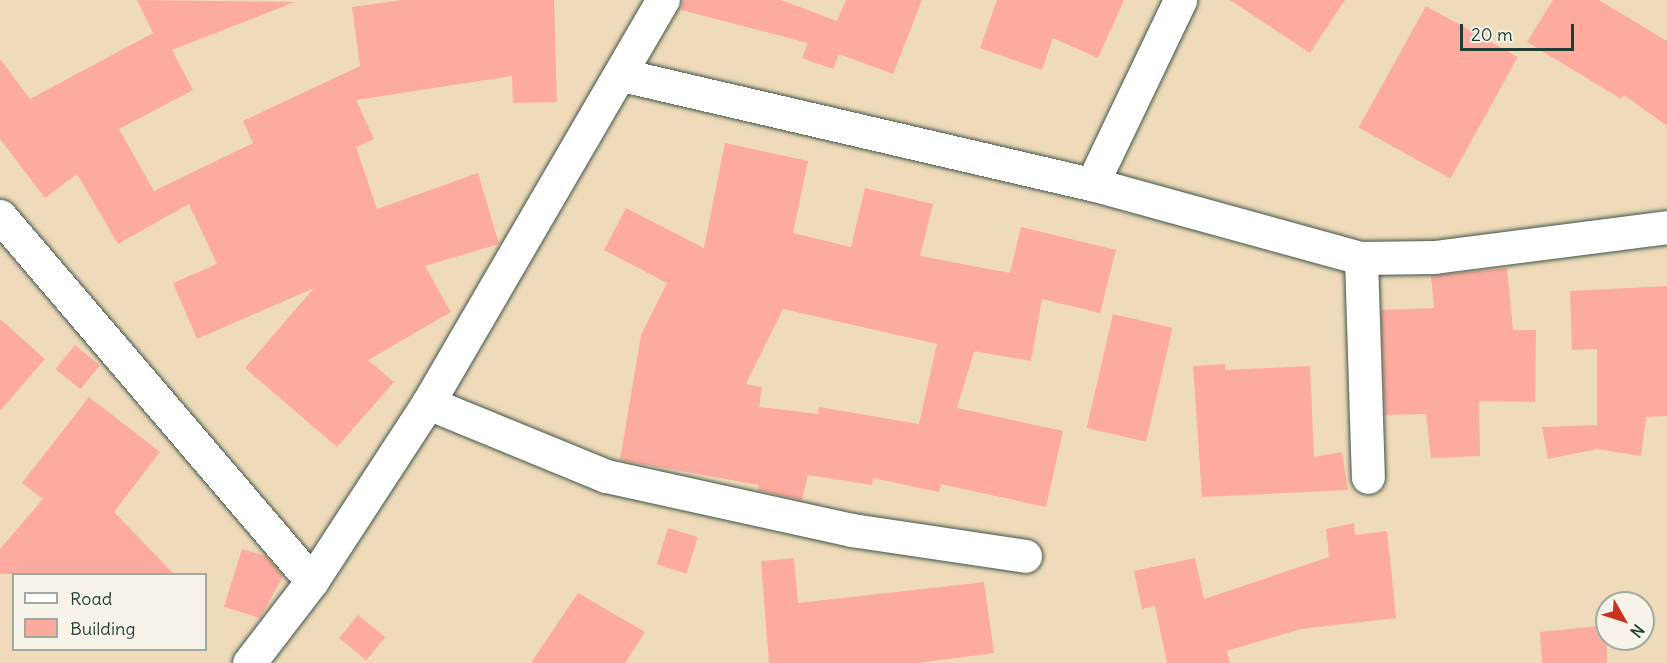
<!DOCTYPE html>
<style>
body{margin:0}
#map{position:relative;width:1667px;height:663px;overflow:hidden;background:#efdbba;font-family:Delius,sans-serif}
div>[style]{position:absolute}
.building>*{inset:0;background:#fdab9f;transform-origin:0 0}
.roads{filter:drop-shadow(0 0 2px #3e5548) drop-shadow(0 0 2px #3e5548)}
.minor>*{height:33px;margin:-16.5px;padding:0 16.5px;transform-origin:16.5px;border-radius:16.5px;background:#fff}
span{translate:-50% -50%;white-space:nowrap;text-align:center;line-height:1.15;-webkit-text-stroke:4.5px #f7f3e8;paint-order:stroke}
.legend{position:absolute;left:12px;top:573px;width:195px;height:78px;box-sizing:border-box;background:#f7f3e8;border:2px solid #a1aaa0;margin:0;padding:8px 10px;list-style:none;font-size:18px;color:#1f3d34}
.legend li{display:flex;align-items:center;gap:12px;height:30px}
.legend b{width:30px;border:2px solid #a1aaa0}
.north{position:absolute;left:1595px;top:591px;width:60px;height:60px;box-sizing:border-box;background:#f7f3e8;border:2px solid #a1aaa0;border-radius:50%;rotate:129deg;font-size:16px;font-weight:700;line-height:24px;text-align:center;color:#1f3d34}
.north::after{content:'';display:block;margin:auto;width:21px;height:27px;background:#c8321e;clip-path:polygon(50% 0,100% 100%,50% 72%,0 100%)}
.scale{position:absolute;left:1460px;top:24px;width:114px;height:27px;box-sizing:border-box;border:3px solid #1f3d34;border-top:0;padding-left:8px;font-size:18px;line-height:21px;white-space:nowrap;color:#1f3d34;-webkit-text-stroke:4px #f7f3e8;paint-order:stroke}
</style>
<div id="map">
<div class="building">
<div style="clip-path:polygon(137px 0,295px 2px,172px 50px,193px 90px,119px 129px,154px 191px,253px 143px,243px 121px,360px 66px,352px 7px,402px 0,554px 0,557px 102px,513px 103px,512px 76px,356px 100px,374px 139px,356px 147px,377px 209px,478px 173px,499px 244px,425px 266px,451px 312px,368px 360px,394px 382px,337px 447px,245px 368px,314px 288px,197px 339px,173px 283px,217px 264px,189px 204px,118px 244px,77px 174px,45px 198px,0 139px,0 59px,30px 99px,153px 33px)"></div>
<div style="clip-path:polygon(683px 0,781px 0,837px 21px,846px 0,922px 0,893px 74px,839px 54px,833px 69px,802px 58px,808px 43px,681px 10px)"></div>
<div style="clip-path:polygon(997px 0,1124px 0,1098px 58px,1053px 38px,1042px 70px,980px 48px)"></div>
<div style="clip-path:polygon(1230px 0,1345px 0,1310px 53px)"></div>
<div style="clip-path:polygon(1553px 0,1599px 0,1667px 41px,1667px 126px,1624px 95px,1621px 99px,1527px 42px)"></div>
<div style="left:1426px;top:6px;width:105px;height:139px;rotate:29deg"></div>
<div style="clip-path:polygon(evenodd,725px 143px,808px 161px,793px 233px,851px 247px,865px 188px,933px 204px,920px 256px,1010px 273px,1021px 227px,1116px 250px,1100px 313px,1042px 299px,1031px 361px,974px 351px,957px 408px,1063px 431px,1046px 507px,941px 484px,939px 492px,873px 478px,872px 485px,808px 475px,802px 500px,758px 490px,759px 485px,620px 460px,641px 335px,667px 283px,604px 250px,626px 208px,704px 248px,725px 143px,783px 309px,937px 344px,919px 424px,819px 407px,818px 414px,759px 407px,762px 387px,746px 384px,783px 309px)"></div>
<div style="clip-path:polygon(1507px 268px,1513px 330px,1536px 330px,1535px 402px,1479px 401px,1480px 456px,1431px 458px,1426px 414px,1385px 415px,1381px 310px,1434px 308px,1431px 276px)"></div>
<div style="clip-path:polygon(1667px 286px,1667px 416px,1646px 417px,1641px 456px,1597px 449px,1548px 459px,1542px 427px,1597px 425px,1597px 349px,1572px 350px,1570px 291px)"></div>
<div style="left:1113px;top:314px;width:61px;height:117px;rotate:13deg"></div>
<div style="clip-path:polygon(0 319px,45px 359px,0 411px)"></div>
<div style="left:75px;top:345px;width:32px;height:31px;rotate:39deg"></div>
<div style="clip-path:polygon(1225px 364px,1225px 370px,1310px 366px,1314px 457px,1342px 452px,1348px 490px,1202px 497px,1193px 366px)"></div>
<div style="clip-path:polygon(89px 397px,160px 452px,114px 512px,174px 574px,0 574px,0 549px,43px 499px,22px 483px)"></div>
<div style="clip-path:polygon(1354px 523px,1355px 535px,1387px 531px,1396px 618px,1301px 629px,1227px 651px,1230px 663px,1167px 663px,1155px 606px,1142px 609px,1134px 571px,1195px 558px,1204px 599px,1329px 557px,1326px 529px)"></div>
<div style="left:668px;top:528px;width:31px;height:38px;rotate:17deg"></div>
<div style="clip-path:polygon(242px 549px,266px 556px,283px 576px,260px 618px,224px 607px)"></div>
<div style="clip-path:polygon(794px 558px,798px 603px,984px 582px,994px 653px,918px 663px,769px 663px,761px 561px)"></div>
<div style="clip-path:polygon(578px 593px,645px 632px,625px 663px,531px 663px)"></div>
<div style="left:358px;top:615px;width:35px;height:30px;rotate:39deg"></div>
<div style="clip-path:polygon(1607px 625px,1607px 663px,1542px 663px,1540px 632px)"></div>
</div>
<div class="roads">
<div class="minor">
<div style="left:622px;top:75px;width:482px;rotate:13.1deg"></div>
<div style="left:1092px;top:184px;width:279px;rotate:15.4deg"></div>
<div style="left:1361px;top:258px;width:73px;rotate:-0.8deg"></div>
<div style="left:1434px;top:257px;width:235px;rotate:-7.3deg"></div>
<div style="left:1092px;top:184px;width:204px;rotate:-64.4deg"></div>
<div style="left:0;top:216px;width:480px;rotate:49.5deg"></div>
<div style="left:1361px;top:258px;width:219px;rotate:88.2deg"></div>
<div style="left:428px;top:403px;width:192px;rotate:22.3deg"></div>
<div style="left:606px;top:476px;width:252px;rotate:12.4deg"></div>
<div style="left:852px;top:530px;width:175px;rotate:8.5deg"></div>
<div style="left:249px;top:663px;width:103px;rotate:-52.5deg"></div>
<div style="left:312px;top:581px;width:212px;rotate:-56.9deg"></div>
<div style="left:428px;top:403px;width:467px;rotate:-59.8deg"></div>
</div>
</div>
<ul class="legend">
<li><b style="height:8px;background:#fff"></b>Road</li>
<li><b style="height:16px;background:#fdab9f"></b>Building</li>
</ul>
<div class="north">N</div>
<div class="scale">20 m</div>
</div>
